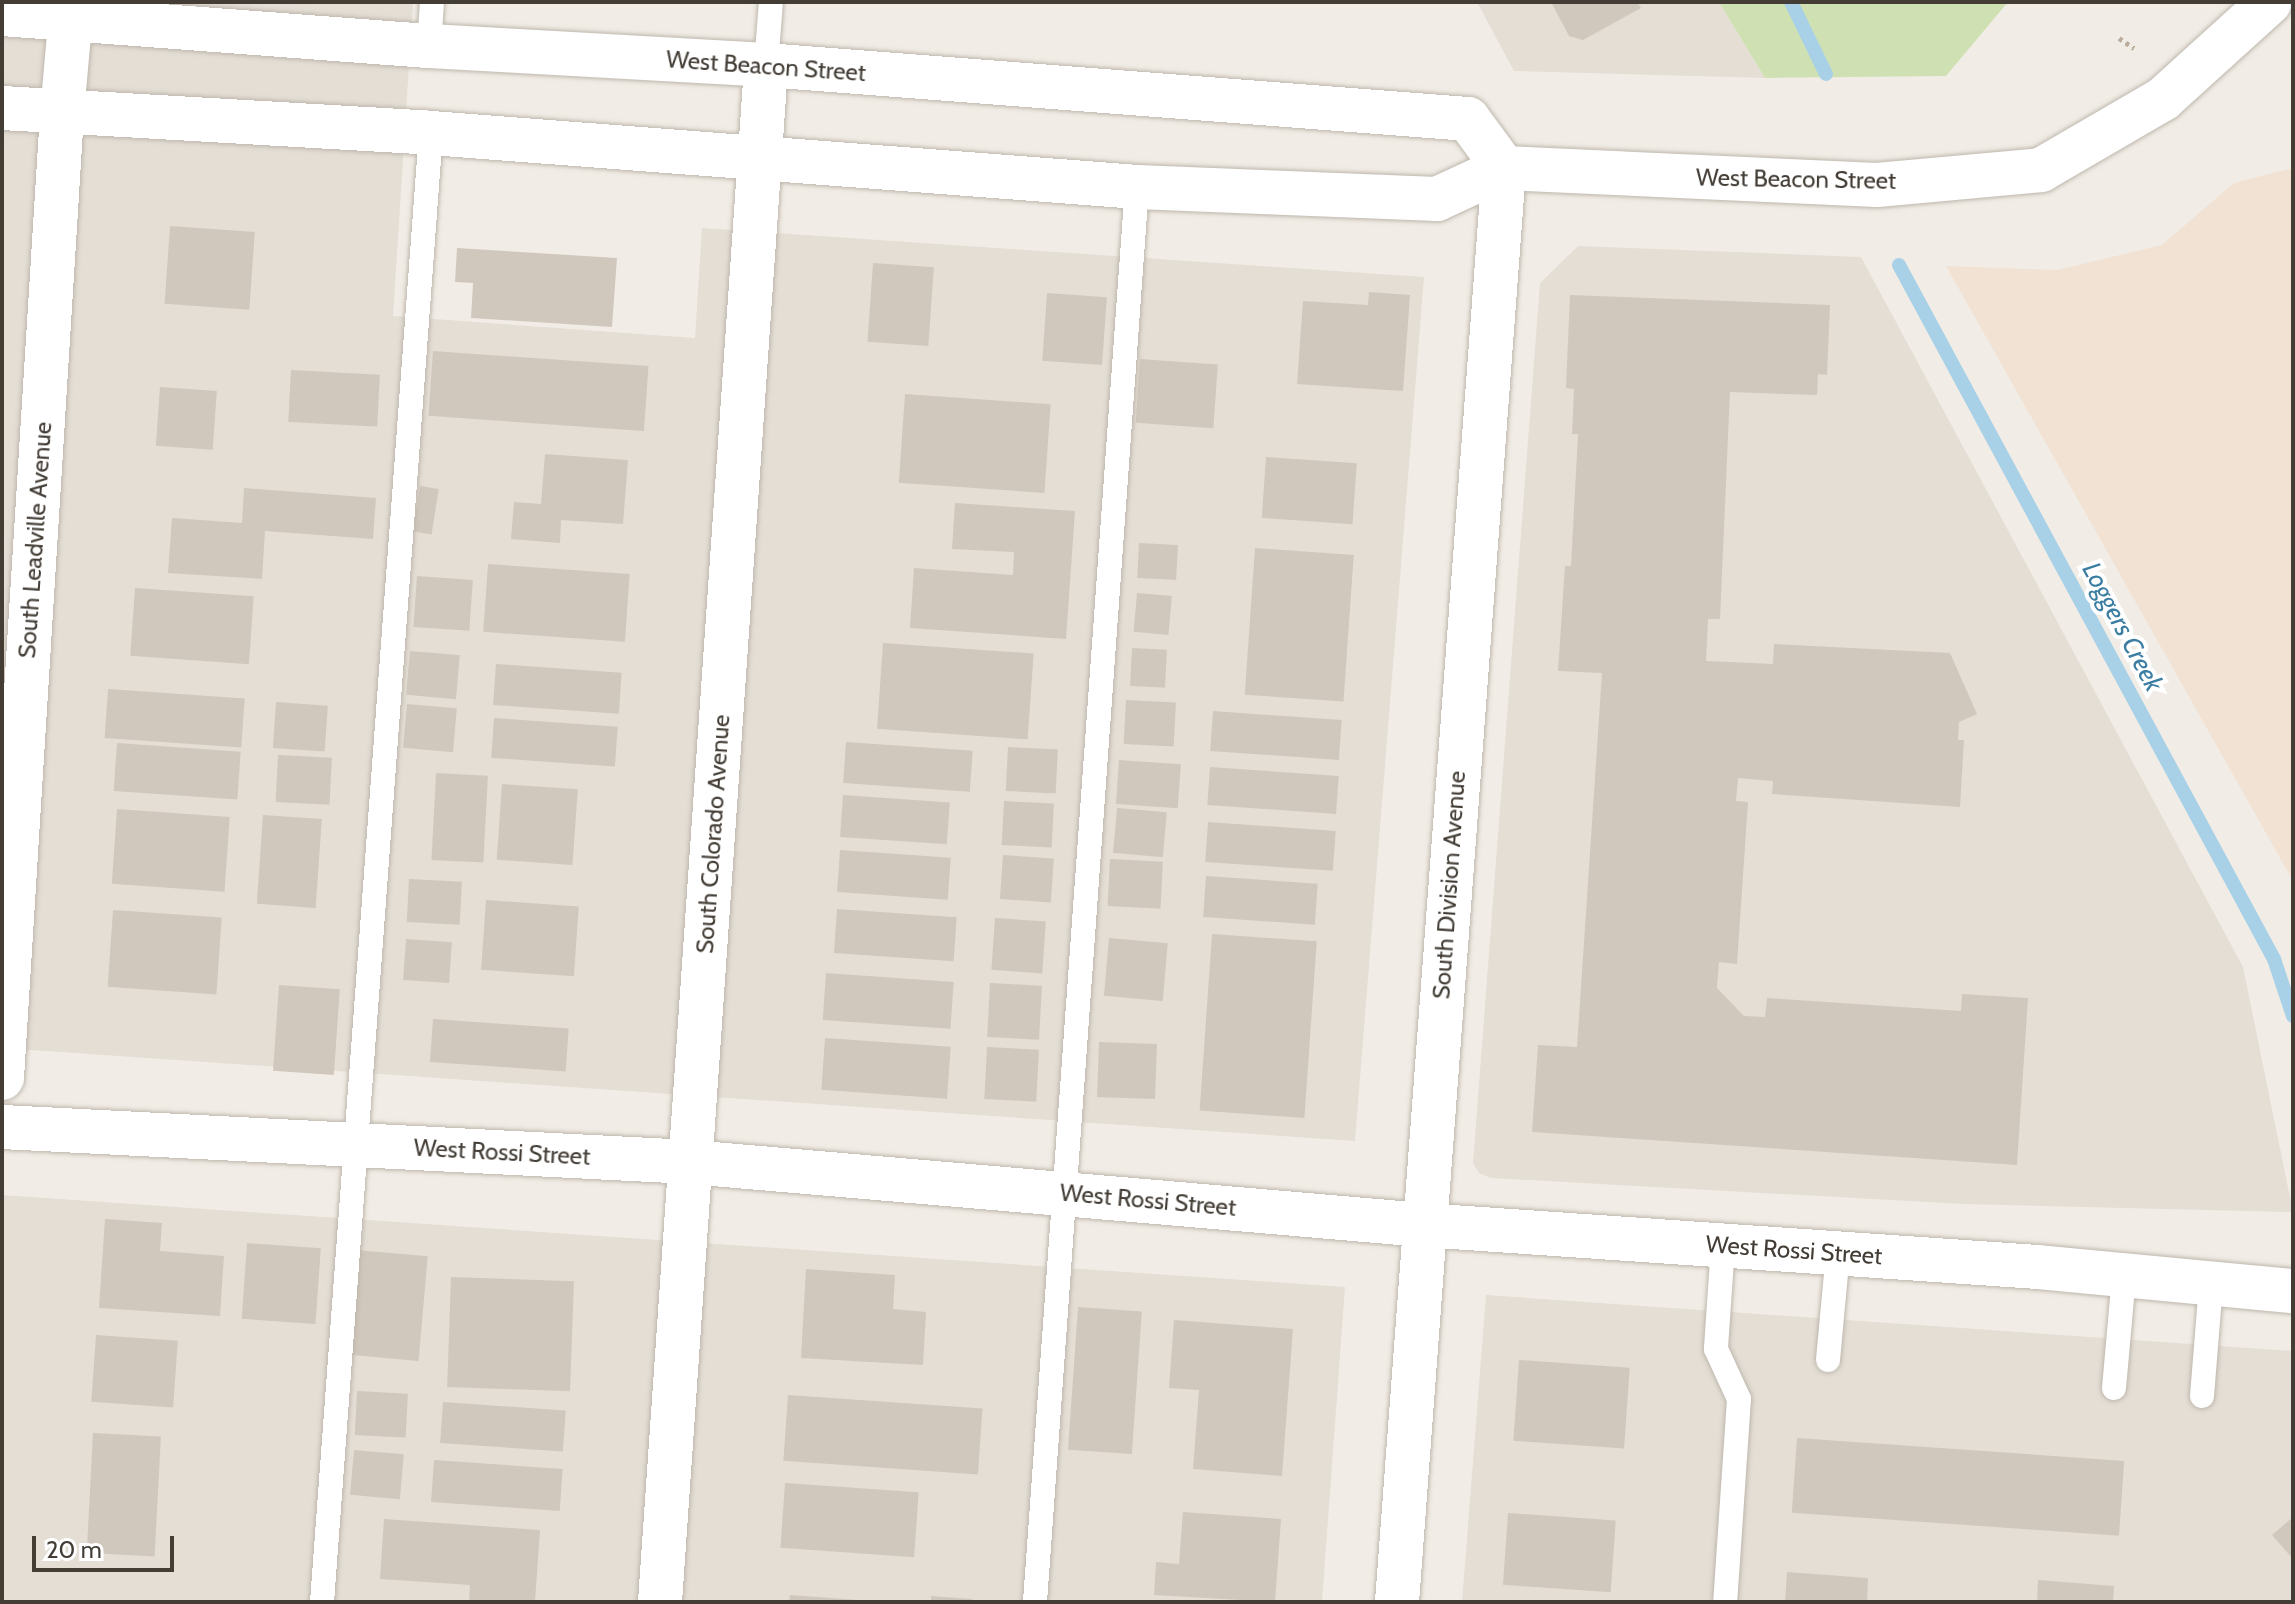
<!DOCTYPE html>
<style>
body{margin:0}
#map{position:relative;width:2295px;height:1604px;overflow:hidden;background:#f1ede6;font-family:Cabin,sans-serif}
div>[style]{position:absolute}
.residential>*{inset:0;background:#e4ded5}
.commercial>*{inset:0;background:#f1e2d3}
.green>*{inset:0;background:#cfe1b3}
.stream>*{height:14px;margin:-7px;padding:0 7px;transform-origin:7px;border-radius:7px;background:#a8d1e7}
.building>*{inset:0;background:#d1c8bd;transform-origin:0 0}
.path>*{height:5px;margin-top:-2.5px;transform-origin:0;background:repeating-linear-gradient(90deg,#bbae9d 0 4px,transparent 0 8px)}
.roads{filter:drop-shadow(0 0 2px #beb7ad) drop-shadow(0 0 2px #beb7ad)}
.service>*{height:24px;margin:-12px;padding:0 12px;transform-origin:12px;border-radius:12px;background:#fff}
.minor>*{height:44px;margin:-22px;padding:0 22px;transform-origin:22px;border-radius:22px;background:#fff}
.tertiary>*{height:44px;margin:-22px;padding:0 22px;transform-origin:22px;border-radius:22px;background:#fff}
span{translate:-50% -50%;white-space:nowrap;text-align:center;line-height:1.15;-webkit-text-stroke:8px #fff;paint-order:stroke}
.street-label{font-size:24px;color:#433d36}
.water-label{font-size:26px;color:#3c7da2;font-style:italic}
.frame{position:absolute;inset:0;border:4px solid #433d36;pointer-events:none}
.scale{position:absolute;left:32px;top:1536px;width:142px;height:36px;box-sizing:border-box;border:4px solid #433d36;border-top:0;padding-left:10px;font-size:24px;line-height:28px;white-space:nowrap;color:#433d36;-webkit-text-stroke:6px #fff;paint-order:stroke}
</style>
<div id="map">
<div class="residential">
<div style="clip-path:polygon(2px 2px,413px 2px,393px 316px,695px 338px,702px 228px,1424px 277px,1355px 1141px,2px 1048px)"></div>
<div style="clip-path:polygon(1477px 2px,1719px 2px,1765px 78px,1514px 71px)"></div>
<div style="clip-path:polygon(1578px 246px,1861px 257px,2243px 967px,2293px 1212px,1963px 1204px,1491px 1178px,1479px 1173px,1473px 1163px,1540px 283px)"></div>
<div style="clip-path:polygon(2px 1195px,1345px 1287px,1322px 1602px,2px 1602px)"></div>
<div style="clip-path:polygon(1486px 1295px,2293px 1351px,2293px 1602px,1462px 1602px)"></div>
</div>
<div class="commercial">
<div style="clip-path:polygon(2293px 168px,2293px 881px,1946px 266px,2057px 270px,2162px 245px,2234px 183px)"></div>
</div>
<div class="green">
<div style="clip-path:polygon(1719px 2px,2008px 2px,1946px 76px,1765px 78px)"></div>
</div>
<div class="stream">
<div style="left:1791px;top:2px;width:80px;rotate:64.1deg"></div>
<div style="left:1899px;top:265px;width:789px;rotate:61.62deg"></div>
<div style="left:2274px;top:959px;width:60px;rotate:71.6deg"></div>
</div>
<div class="building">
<div style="clip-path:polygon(1551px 2px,1637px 2px,1641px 8px,1583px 40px,1569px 36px)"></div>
<div style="left:170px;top:226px;width:85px;height:78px;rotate:4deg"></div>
<div style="clip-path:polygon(457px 248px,617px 258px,612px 327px,471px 318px,473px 283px,455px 282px)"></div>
<div style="left:873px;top:263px;width:61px;height:79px;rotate:4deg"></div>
<div style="clip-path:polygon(1369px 292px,1410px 295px,1403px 391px,1297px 384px,1303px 301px,1368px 305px)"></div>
<div style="left:1047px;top:293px;width:60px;height:68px;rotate:4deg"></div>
<div style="clip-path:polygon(1570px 295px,1830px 305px,1827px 375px,1818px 374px,1817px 395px,1730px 392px,1720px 619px,1708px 619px,1706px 661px,1773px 664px,1774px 644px,1950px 653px,1977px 714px,1959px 722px,1958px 740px,1964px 740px,1960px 807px,1772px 794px,1773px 781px,1738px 778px,1736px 801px,1748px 802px,1737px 964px,1719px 962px,1717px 988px,1744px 1016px,1765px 1017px,1767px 998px,1961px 1011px,1962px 994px,2028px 998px,2017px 1165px,1532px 1132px,1538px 1045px,1577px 1047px,1602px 673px,1558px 671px,1565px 566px,1571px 566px,1578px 434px,1572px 434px,1574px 389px,1566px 388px)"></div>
<div style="left:433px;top:351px;width:216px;height:65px;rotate:4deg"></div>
<div style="left:1140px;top:359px;width:78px;height:64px;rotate:4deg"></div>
<div style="left:291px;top:370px;width:89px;height:52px;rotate:3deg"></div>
<div style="left:160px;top:387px;width:57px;height:59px;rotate:4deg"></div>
<div style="left:905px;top:394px;width:146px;height:89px;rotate:4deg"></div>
<div style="clip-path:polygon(545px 454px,628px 460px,623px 524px,561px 520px,560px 543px,511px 539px,514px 502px,541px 504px)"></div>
<div style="left:1266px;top:457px;width:91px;height:61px;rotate:4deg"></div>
<div style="left:420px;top:486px;width:19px;height:46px;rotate:9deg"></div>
<div style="clip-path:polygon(244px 488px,376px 498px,373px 539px,265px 531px,262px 579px,168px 573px,172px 518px,242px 523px)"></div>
<div style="clip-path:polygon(955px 503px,1075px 511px,1066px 639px,910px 628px,914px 568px,1013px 575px,1014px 552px,952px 549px)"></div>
<div style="left:1139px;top:543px;width:39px;height:35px;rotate:3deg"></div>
<div style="left:1255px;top:548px;width:99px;height:147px;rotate:4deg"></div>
<div style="left:488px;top:564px;width:142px;height:68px;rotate:4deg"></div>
<div style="left:417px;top:576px;width:56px;height:51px;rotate:4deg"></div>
<div style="left:135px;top:588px;width:119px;height:68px;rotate:4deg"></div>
<div style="left:1137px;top:593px;width:35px;height:39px;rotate:5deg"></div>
<div style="left:883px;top:643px;width:151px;height:86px;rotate:4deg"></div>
<div style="left:1132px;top:648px;width:35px;height:38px;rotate:3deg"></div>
<div style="left:410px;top:651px;width:50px;height:44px;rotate:5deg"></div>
<div style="left:496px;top:664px;width:126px;height:41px;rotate:4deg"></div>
<div style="left:108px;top:689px;width:137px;height:49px;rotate:4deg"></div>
<div style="left:1126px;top:700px;width:50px;height:44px;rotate:3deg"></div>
<div style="left:276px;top:702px;width:52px;height:46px;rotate:4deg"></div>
<div style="left:407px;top:704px;width:50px;height:44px;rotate:5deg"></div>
<div style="left:1213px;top:711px;width:129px;height:40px;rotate:4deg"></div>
<div style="left:494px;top:718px;width:124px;height:40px;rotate:4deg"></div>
<div style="left:846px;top:742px;width:127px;height:41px;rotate:4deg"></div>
<div style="left:117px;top:743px;width:124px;height:48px;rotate:4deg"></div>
<div style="left:1008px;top:747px;width:50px;height:44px;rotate:3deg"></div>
<div style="left:278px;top:755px;width:54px;height:47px;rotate:3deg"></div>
<div style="left:1119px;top:760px;width:62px;height:44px;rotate:4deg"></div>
<div style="left:1210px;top:767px;width:129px;height:38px;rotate:4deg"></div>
<div style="left:436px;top:773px;width:52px;height:87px;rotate:3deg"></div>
<div style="left:502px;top:784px;width:76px;height:76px;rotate:4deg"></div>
<div style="left:843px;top:795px;width:107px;height:42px;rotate:4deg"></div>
<div style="left:1004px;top:801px;width:50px;height:44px;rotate:3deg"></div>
<div style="left:1117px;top:808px;width:50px;height:45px;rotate:5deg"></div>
<div style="left:117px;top:809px;width:113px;height:75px;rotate:4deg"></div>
<div style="left:263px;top:815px;width:59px;height:89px;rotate:4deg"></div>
<div style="left:1208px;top:822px;width:128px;height:40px;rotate:4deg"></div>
<div style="left:840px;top:850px;width:111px;height:42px;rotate:4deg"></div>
<div style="left:1003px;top:855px;width:51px;height:44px;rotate:4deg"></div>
<div style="left:1110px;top:859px;width:53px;height:47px;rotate:3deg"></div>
<div style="left:1206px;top:876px;width:112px;height:41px;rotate:4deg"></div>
<div style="left:409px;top:879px;width:53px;height:43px;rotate:3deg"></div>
<div style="left:486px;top:900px;width:93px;height:70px;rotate:4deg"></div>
<div style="left:837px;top:909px;width:120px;height:44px;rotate:4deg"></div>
<div style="left:113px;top:910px;width:109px;height:77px;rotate:4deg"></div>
<div style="left:995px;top:918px;width:51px;height:52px;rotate:4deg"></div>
<div style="left:1212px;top:934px;width:105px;height:177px;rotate:4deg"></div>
<div style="left:1109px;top:938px;width:59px;height:58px;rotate:5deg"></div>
<div style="left:406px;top:939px;width:46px;height:41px;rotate:4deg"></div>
<div style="left:826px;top:973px;width:128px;height:47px;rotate:4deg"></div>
<div style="left:990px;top:983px;width:52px;height:54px;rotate:3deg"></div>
<div style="left:279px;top:985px;width:61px;height:86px;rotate:4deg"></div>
<div style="left:433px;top:1019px;width:136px;height:43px;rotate:4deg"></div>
<div style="left:825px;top:1038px;width:126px;height:52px;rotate:4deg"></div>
<div style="left:1099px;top:1042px;width:58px;height:55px;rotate:2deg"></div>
<div style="left:987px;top:1047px;width:52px;height:52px;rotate:3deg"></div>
<div style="clip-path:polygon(105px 1219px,162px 1223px,160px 1251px,224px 1256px,220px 1316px,99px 1308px)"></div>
<div style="left:247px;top:1243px;width:74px;height:76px;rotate:4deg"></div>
<div style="left:356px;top:1250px;width:72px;height:105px;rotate:5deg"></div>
<div style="clip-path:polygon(806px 1269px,895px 1275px,893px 1309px,926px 1312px,923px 1365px,801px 1358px)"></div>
<div style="left:451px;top:1277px;width:123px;height:110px;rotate:2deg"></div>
<div style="left:1078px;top:1307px;width:64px;height:143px;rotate:4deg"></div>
<div style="clip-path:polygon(1174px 1320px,1293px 1329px,1282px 1476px,1193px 1469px,1199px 1390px,1169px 1388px)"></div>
<div style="left:96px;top:1335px;width:82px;height:67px;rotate:4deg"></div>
<div style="left:1519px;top:1360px;width:111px;height:81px;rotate:4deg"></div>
<div style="left:357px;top:1391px;width:51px;height:44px;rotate:3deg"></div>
<div style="left:788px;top:1395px;width:195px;height:66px;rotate:4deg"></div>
<div style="left:443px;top:1402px;width:123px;height:41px;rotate:4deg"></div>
<div style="left:93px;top:1433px;width:68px;height:120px;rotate:3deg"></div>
<div style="left:1797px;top:1438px;width:328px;height:75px;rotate:4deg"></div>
<div style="left:354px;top:1450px;width:50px;height:45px;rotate:5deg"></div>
<div style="left:434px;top:1460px;width:129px;height:42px;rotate:4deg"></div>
<div style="left:785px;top:1483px;width:134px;height:65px;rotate:4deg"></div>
<div style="clip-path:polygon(1183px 1512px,1281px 1519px,1275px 1602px,1154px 1595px,1156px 1562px,1179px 1564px)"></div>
<div style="left:1508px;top:1513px;width:108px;height:72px;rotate:4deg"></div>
<div style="clip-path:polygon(2293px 1517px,2293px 1559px,2272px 1535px)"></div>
<div style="clip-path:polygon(384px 1519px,540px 1530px,535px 1602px,469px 1601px,470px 1585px,380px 1579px)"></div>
<div style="clip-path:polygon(1787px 1572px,1868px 1578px,1867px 1602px,1785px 1602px)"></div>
<div style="clip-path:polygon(2038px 1580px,2114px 1586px,2113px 1602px,2037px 1602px)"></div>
<div style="clip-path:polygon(790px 1595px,858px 1600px,858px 1602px,789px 1602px)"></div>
<div style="clip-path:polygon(931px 1596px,972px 1599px,971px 1602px,931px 1602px)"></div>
</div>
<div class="path">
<div style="left:2119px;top:38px;width:18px;rotate:34deg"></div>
</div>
<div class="roads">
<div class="service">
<div style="left:429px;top:46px;width:44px;rotate:-86.1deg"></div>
<div style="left:766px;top:65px;width:63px;rotate:-85.5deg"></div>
<div style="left:1723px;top:1245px;width:104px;rotate:93.9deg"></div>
<div style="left:1716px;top:1349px;width:55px;rotate:65.3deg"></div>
<div style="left:1739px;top:1399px;width:203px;rotate:93.9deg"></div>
<div style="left:1828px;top:1360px;width:107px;rotate:-84.7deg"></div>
<div style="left:2114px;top:1388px;width:113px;rotate:-84.9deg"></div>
<div style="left:2202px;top:1396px;width:112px;rotate:-85.4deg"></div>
<div style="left:322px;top:1602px;width:1473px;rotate:-85.76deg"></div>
<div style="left:1035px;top:1602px;width:1419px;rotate:-85.88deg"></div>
</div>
<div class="minor">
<div style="left:2px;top:1078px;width:967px;rotate:-86.44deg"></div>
<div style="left:62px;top:113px;width:111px;rotate:-84.9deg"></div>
<div style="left:2px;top:1127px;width:689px;rotate:2.91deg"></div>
<div style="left:690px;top:1162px;width:736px;rotate:4.91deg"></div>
<div style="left:1423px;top:1225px;width:615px;rotate:3.91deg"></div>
<div style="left:2037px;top:1267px;width:257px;rotate:5.4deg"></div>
<div style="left:660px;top:1602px;width:1541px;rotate:-86.05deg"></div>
<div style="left:1397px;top:1602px;width:1438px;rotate:-85.73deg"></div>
</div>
<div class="tertiary">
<div style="left:2px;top:14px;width:428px;rotate:4.3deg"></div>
<div style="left:429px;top:46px;width:338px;rotate:3.2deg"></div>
<div style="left:766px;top:65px;width:704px;rotate:4.4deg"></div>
<div style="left:1468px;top:119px;width:61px;rotate:53.7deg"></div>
<div style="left:2px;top:108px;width:430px;rotate:3.3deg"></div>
<div style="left:431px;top:133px;width:708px;rotate:4.37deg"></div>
<div style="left:1137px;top:187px;width:300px;rotate:2.3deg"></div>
<div style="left:1437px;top:199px;width:74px;rotate:-24.8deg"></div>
<div style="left:1504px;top:168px;width:373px;rotate:2.6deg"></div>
<div style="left:1877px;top:185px;width:165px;rotate:-5.2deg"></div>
<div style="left:2041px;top:170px;width:141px;rotate:-30.2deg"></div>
<div style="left:2163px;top:99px;width:144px;rotate:-42.2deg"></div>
</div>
</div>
<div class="street-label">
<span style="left:766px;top:66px;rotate:4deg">West Beacon Street</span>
<span style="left:1796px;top:179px;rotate:1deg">West Beacon Street</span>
<span style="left:35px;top:540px;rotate:-86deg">South Leadville Avenue</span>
<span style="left:713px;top:834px;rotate:-86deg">South Colorado Avenue</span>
<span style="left:1449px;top:885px;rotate:-86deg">South Division Avenue</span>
<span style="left:502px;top:1152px;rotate:3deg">West Rossi Street</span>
<span style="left:1148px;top:1200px;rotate:5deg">West Rossi Street</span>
<span style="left:1794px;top:1250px;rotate:4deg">West Rossi Street</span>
</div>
<div class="water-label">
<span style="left:2122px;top:627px;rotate:62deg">Loggers Creek</span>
</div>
<div class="frame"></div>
<div class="scale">20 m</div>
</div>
